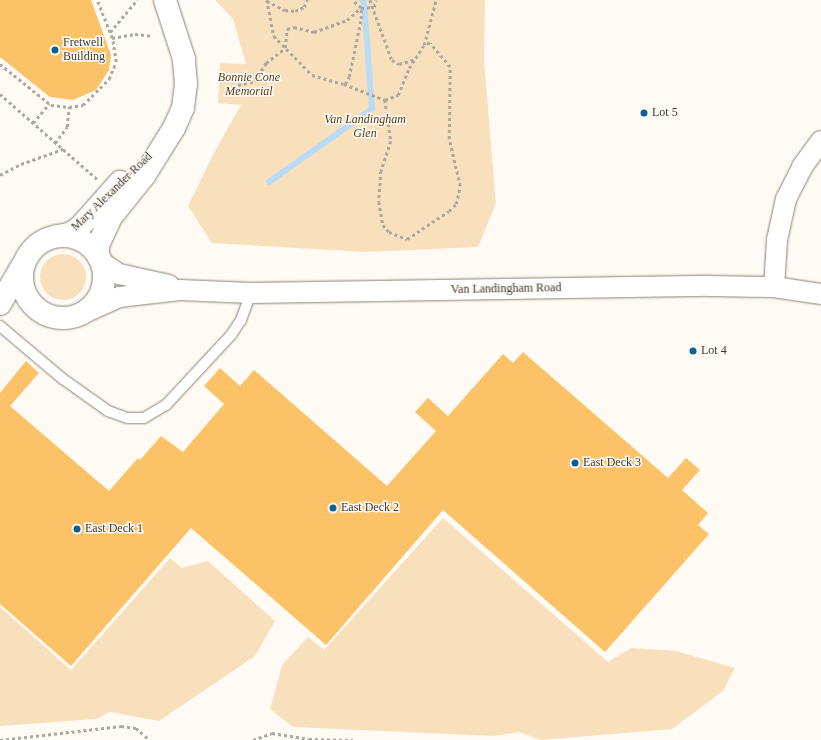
<!DOCTYPE html>
<style>
body{margin:0}
#map{position:relative;width:821px;height:740px;overflow:hidden;background:#fffaf4;font-family:"Times New Roman",serif}
div>[style]{position:absolute}
.green>*{inset:0;background:#f9e0bd}
.round{border-radius:50%}
.stream>*{height:5.5px;margin:-2.75px;padding:0 2.75px;transform-origin:2.75px;border-radius:2.75px;background:#badbf6}
.building>*{inset:0;background:#fcc267}
.path>*{height:2.5px;margin-top:-1.25px;transform-origin:0;background:repeating-linear-gradient(90deg,#aca7a1 0 3px,transparent 0 6px)}
.roads{filter:drop-shadow(0 0 1px #8c8274) drop-shadow(0 0 1px #8c8274)}
.service>*{height:10px;margin:-5px;padding:0 5px;transform-origin:5px;border-radius:5px;background:#fff}
.minor>*{height:20px;margin:-10px;padding:0 10px;transform-origin:10px;border-radius:10px;background:#fff}
.tertiary>*{height:22px;margin:-11px;padding:0 11px;transform-origin:11px;border-radius:11px;background:#fff}
.tertiary>.ring{margin:-11px;padding:0;box-sizing:content-box;background:none;border:22px solid #fff;border-radius:50%}
.dots>*{width:11px;height:11px;translate:-50% -50%;box-sizing:border-box;border:2px solid #fffaf4;border-radius:50%}
span{translate:-50% -50%;white-space:nowrap;text-align:center;line-height:1.15;-webkit-text-stroke:3px #fffaf4;paint-order:stroke}
.poi-label{font-size:12px;color:#3e3a34}
.left{translate:0 -50%;text-align:left}
.park-label{font-size:12px;color:#533c15;font-style:italic}
.street-label{font-size:12px;color:#3e3a34}
</style>
<div id="map">
<div class="green">
<div style="clip-path:polygon(215px 0,485px 0,484px 60px,496px 203px,478px 247px,366px 252px,212px 243px,188px 206px,215px 151px,241px 105px,218px 103px,220px 63px,246px 64px,233px 19px)"></div>
<div class="round" style="left:40px;top:254px;width:46px;height:46px"></div>
<div style="clip-path:polygon(443px 518px,608px 662px,631px 648px,676px 651px,735px 668px,723px 691px,672px 729px,541px 740px,519px 732px,493px 736px,293px 727px,270px 709px,282px 665px,308px 637px,324px 650px)"></div>
<div style="clip-path:polygon(170px 558px,182px 568px,208px 561px,275px 621px,255px 656px,159px 721px,110px 712px,96px 719px,0 726px,0 607px,71px 670px)"></div>
</div>
<div class="stream">
<div style="left:269px;top:182px;width:126px;rotate:-35.3deg"></div>
<div style="left:372px;top:109px;width:106px;rotate:-94.3deg"></div>
<div style="left:364px;top:3px;width:4px;rotate:-124deg"></div>
</div>
<div class="building">
<div style="clip-path:polygon(0 0,91px 0,111px 55px,109px 70px,96px 90px,73px 100px,50px 97px,0 57px)"></div>
<div style="clip-path:polygon(523px 352px,668px 478px,686px 458px,700px 470px,682px 490px,708px 513px,698px 525px,709px 534px,605px 652px,443px 510px,326px 645px,191px 528px,71px 666px,0 604px,0 393px,26px 361px,39px 373px,10px 406px,109px 491px,138px 458px,140px 460px,161px 436px,183px 452px,224px 404px,204px 386px,220px 368px,240px 386px,254px 370px,387px 486px,436px 431px,415px 412px,428px 398px,448px 416px,503px 354px,513px 363px)"></div>
</div>
<div class="path">
<div style="left:267px;top:0;width:37px;rotate:79deg"></div>
<div style="left:274px;top:36px;width:54px;rotate:45.7deg"></div>
<div style="left:312px;top:75px;width:33px;rotate:16deg"></div>
<div style="left:344px;top:84px;width:44px;rotate:21.3deg"></div>
<div style="left:370px;top:0;width:64px;rotate:69.9deg"></div>
<div style="left:392px;top:60px;width:8px;rotate:30deg"></div>
<div style="left:399px;top:64px;width:18px;rotate:-16deg"></div>
<div style="left:267px;top:1px;width:20px;rotate:27deg"></div>
<div style="left:285px;top:10px;width:10px;rotate:6deg"></div>
<div style="left:295px;top:11px;width:10px;rotate:-24deg"></div>
<div style="left:304px;top:7px;width:8px;rotate:-67deg"></div>
<div style="left:110px;top:32px;width:42px;rotate:-49.8deg"></div>
<div style="left:112px;top:38px;width:23px;rotate:-10deg"></div>
<div style="left:135px;top:34px;width:18px;rotate:6deg"></div>
<div style="left:0;top:64px;width:65px;rotate:38.8deg"></div>
<div style="left:51px;top:105px;width:18px;rotate:6deg"></div>
<div style="left:69px;top:107px;width:14px;rotate:-8deg"></div>
<div style="left:83px;top:105px;width:37px;rotate:-45deg"></div>
<div style="left:109px;top:79px;width:18px;rotate:-68deg"></div>
<div style="left:116px;top:62px;width:24px;rotate:-99deg"></div>
<div style="left:112px;top:38px;width:41px;rotate:-111.5deg"></div>
<div style="left:345px;top:84px;width:8px;rotate:-60deg"></div>
<div style="left:349px;top:77px;width:59px;rotate:-78.3deg"></div>
<div style="left:361px;top:19px;width:11px;rotate:-90deg"></div>
<div style="left:361px;top:8px;width:12px;rotate:-138deg"></div>
<div style="left:238px;top:85px;width:17px;rotate:-13deg"></div>
<div style="left:255px;top:81px;width:21px;rotate:-59deg"></div>
<div style="left:266px;top:63px;width:24px;rotate:-38deg"></div>
<div style="left:285px;top:48px;width:19px;rotate:-84deg"></div>
<div style="left:287px;top:29px;width:7px;rotate:-16deg"></div>
<div style="left:294px;top:27px;width:21px;rotate:14deg"></div>
<div style="left:314px;top:32px;width:35px;rotate:-20deg"></div>
<div style="left:347px;top:20px;width:18px;rotate:-41deg"></div>
<div style="left:361px;top:8px;width:13px;rotate:-4deg"></div>
<div style="left:374px;top:7px;width:7px;rotate:-74deg"></div>
<div style="left:0;top:94px;width:129px;rotate:41.2deg"></div>
<div style="left:385px;top:100px;width:41px;rotate:81.7deg"></div>
<div style="left:391px;top:141px;width:32px;rotate:108deg"></div>
<div style="left:381px;top:171px;width:31px;rotate:94deg"></div>
<div style="left:379px;top:202px;width:23px;rotate:80deg"></div>
<div style="left:383px;top:225px;width:9px;rotate:49deg"></div>
<div style="left:389px;top:232px;width:19px;rotate:21deg"></div>
<div style="left:407px;top:239px;width:50px;rotate:-33.7deg"></div>
<div style="left:449px;top:211px;width:10px;rotate:-45deg"></div>
<div style="left:456px;top:204px;width:18px;rotate:-77deg"></div>
<div style="left:460px;top:186px;width:48px;rotate:-103.2deg"></div>
<div style="left:449px;top:139px;width:72px;rotate:-89.2deg"></div>
<div style="left:450px;top:67px;width:31px;rotate:-130deg"></div>
<div style="left:430px;top:43px;width:6px;rotate:162deg"></div>
<div style="left:385px;top:100px;width:14px;rotate:-21deg"></div>
<div style="left:398px;top:95px;width:29px;rotate:-68deg"></div>
<div style="left:409px;top:68px;width:27px;rotate:-57deg"></div>
<div style="left:424px;top:45px;width:47px;rotate:-75.1deg"></div>
<div style="left:33px;top:123px;width:25px;rotate:-50deg"></div>
<div style="left:55px;top:143px;width:20px;rotate:-53deg"></div>
<div style="left:67px;top:127px;width:20px;rotate:-84deg"></div>
<div style="left:0;top:175px;width:24px;rotate:-28deg"></div>
<div style="left:21px;top:164px;width:45px;rotate:-19.7deg"></div>
<div style="left:0;top:740px;width:122px;rotate:-6.6deg"></div>
<div style="left:121px;top:726px;width:15px;rotate:8deg"></div>
<div style="left:136px;top:728px;width:18px;rotate:41deg"></div>
<div style="left:253px;top:740px;width:20px;rotate:-20deg"></div>
<div style="left:272px;top:733px;width:37px;rotate:9deg"></div>
<div style="left:309px;top:739px;width:44px;rotate:1.3deg"></div>
</div>
<div class="roads">
<div class="service">
<div style="left:0;top:326px;width:82px;rotate:40.1deg"></div>
<div style="left:63px;top:379px;width:55px;rotate:35.4deg"></div>
<div style="left:108px;top:411px;width:20px;rotate:20deg"></div>
<div style="left:127px;top:418px;width:17px"></div>
<div style="left:144px;top:418px;width:26px;rotate:-31deg"></div>
<div style="left:166px;top:405px;width:96px;rotate:-47.1deg"></div>
<div style="left:231px;top:335px;width:18px;rotate:-56deg"></div>
<div style="left:241px;top:320px;width:29px;rotate:-70deg"></div>
</div>
<div class="minor">
<div style="left:101px;top:262px;width:22px;rotate:34deg"></div>
<div style="left:119px;top:274px;width:51px;rotate:12.4deg"></div>
<div style="left:774px;top:287px;width:47px;rotate:-86.3deg"></div>
<div style="left:777px;top:240px;width:42px;rotate:-77.6deg"></div>
<div style="left:786px;top:199px;width:36px;rotate:-63deg"></div>
<div style="left:802px;top:167px;width:32px;rotate:-54deg"></div>
<div style="left:88px;top:311px;width:34px;rotate:-24deg"></div>
<div style="left:119px;top:297px;width:61px;rotate:-6.5deg"></div>
<div style="left:180px;top:290px;width:71px;rotate:2.4deg"></div>
<div style="left:251px;top:293px;width:459px;rotate:-0.9deg"></div>
<div style="left:710px;top:286px;width:64px;rotate:0.9deg"></div>
<div style="left:774px;top:287px;width:48px;rotate:8.5deg"></div>
</div>
<div class="tertiary">
<div class="ring" style="left:22px;top:236px;width:60px;height:60px"></div>
<div style="left:57px;top:236px;width:12px;rotate:-9deg"></div>
<div style="left:69px;top:234px;width:12px;rotate:-31deg"></div>
<div style="left:79px;top:228px;width:62px;rotate:-48.3deg"></div>
<div style="left:98px;top:256px;width:11px;rotate:-90deg"></div>
<div style="left:98px;top:245px;width:31px;rotate:-65deg"></div>
<div style="left:111px;top:217px;width:53px;rotate:-51.2deg"></div>
<div style="left:144px;top:176px;width:57px;rotate:-58deg"></div>
<div style="left:174px;top:128px;width:22px;rotate:-66deg"></div>
<div style="left:183px;top:108px;width:24px;rotate:-83deg"></div>
<div style="left:186px;top:84px;width:25px;rotate:-95deg"></div>
<div style="left:184px;top:59px;width:62px;rotate:-107.9deg"></div>
<div style="left:0;top:304px;width:44px;rotate:-59.9deg"></div>
</div>
</div>
<div class="dots">
<div style="left:55px;top:50px;background:#0a6293"></div>
<div style="left:644px;top:113px;background:#0a6293"></div>
<div style="left:693px;top:351px;background:#0a6293"></div>
<div style="left:575px;top:463px;background:#0a6293"></div>
<div style="left:333px;top:508px;background:#0a6293"></div>
<div style="left:77px;top:529px;background:#0a6293"></div>
</div>
<div class="poi-label">
<span class="left" style="left:63px;top:50px">Fretwell<br>Building</span>
<span class="left" style="left:652px;top:113px">Lot 5</span>
<span class="left" style="left:701px;top:351px">Lot 4</span>
<span class="left" style="left:583px;top:463px">East Deck 3</span>
<span class="left" style="left:341px;top:508px">East Deck 2</span>
<span class="left" style="left:85px;top:529px">East Deck 1</span>
</div>
<div class="park-label">
<span style="left:249px;top:85px">Bonnie Cone<br>Memorial</span>
<span style="left:365px;top:127px">Van Landingham<br>Glen</span>
</div>
<div class="street-label">
<span style="left:112px;top:192px;rotate:-44deg">Mary Alexander Road</span>
<span style="left:506px;top:289px;rotate:-1deg">Van Landingham Road</span>
</div>
</div>
